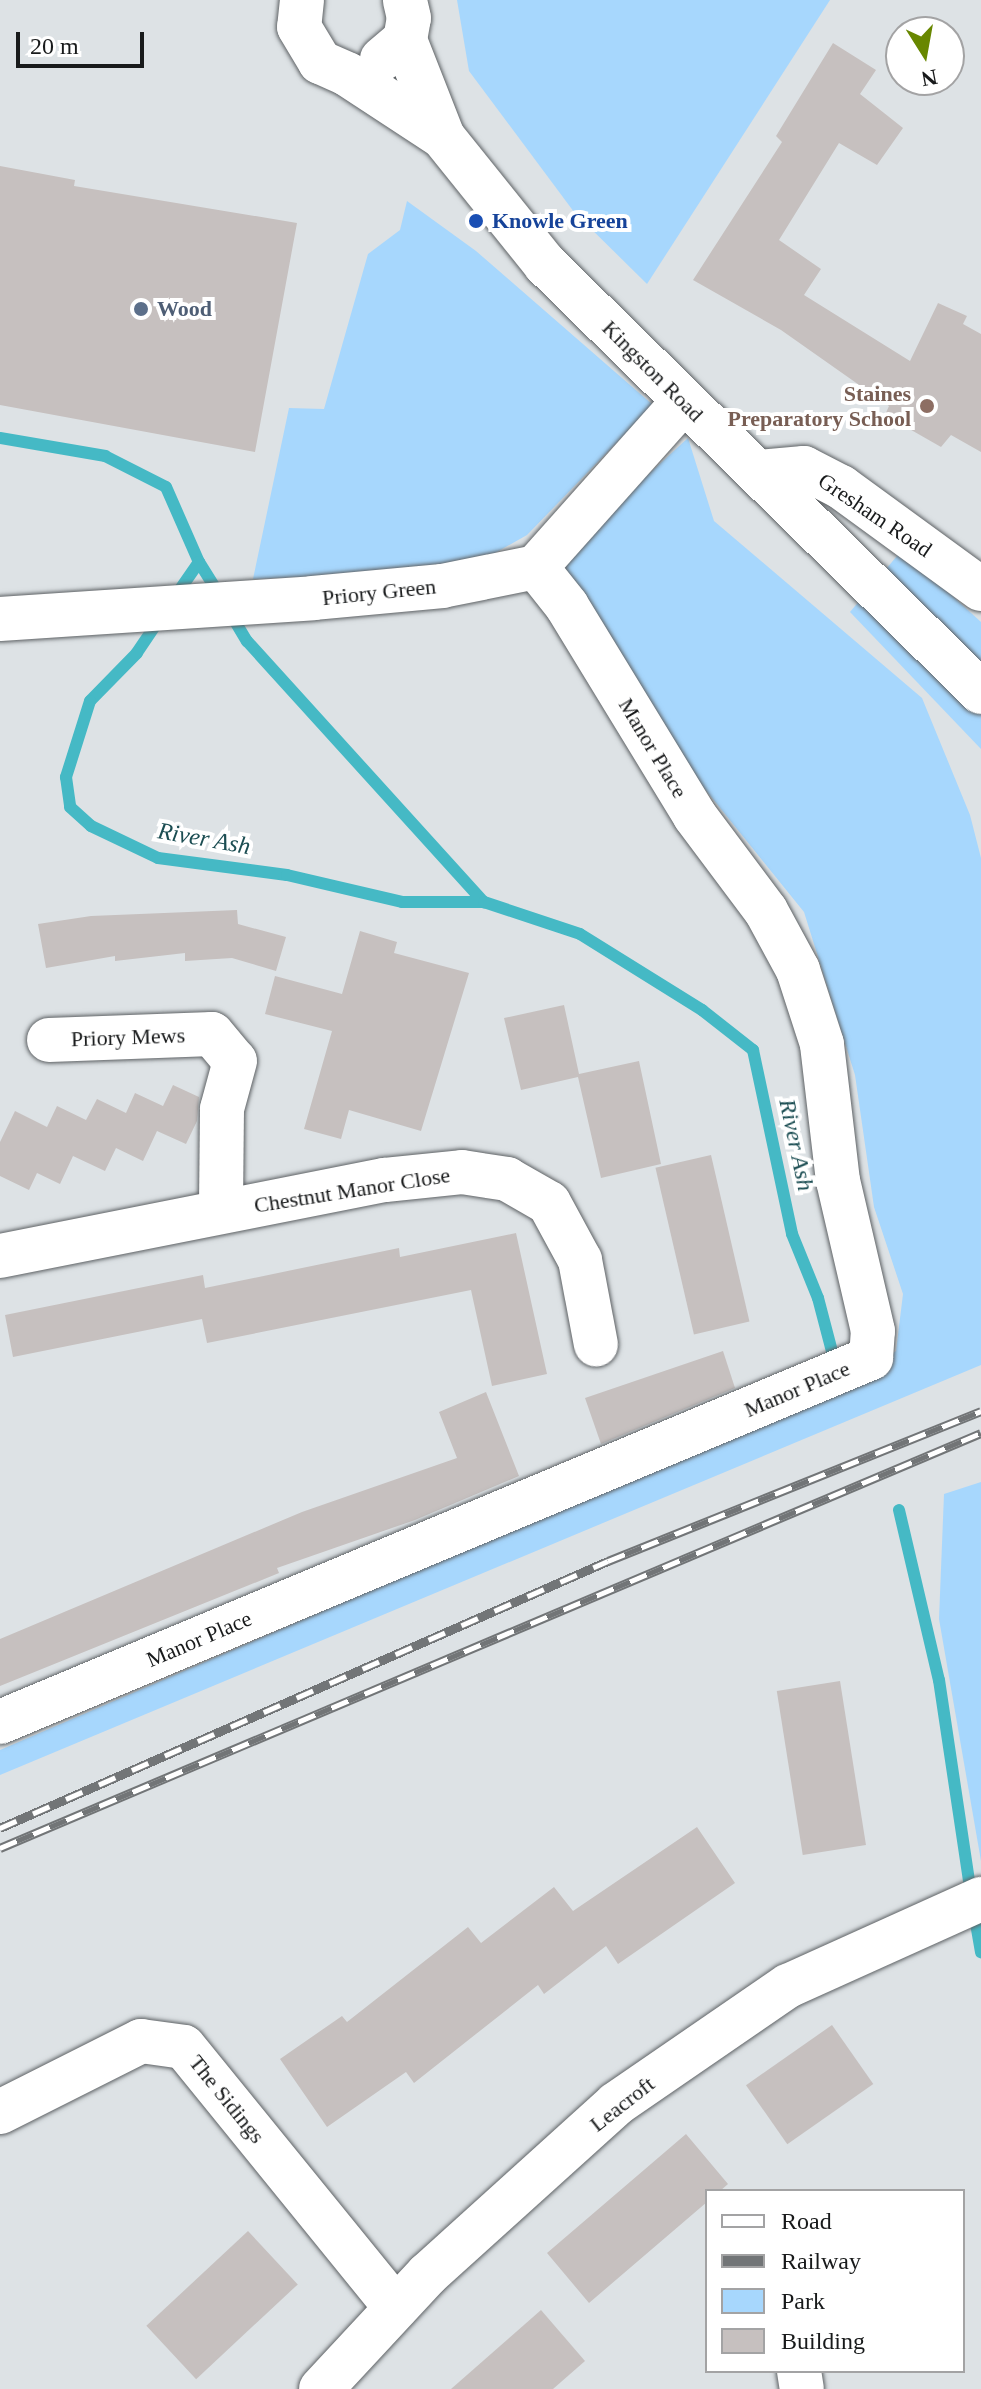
<!DOCTYPE html>
<style>
body{margin:0}
#map{position:relative;width:981px;height:2389px;overflow:hidden;background:#dde2e5;font-family:Georgia,serif}
div>[style]{position:absolute}
.green>*{inset:0;background:#a7d7fd}
.stream>*{height:12px;margin:-6px;padding:0 6px;transform-origin:6px;border-radius:6px;background:#45b9c5}
.building>*{inset:0;background:#c6c0bf;transform-origin:0 0}
.roads{filter:drop-shadow(0 0 2px #5e6265) drop-shadow(0 0 2px #5e6265)}
.minor>*{height:44px;margin:-22px;padding:0 22px;transform-origin:22px;border-radius:22px;background:#fff}
.tertiary>*{height:44px;margin:-22px;padding:0 22px;transform-origin:22px;border-radius:22px;background:#fff}
.rail>*{height:9px;margin-top:-4.5px;transform-origin:0;background:repeating-linear-gradient(90deg,#fff 0 18px,#727577 0 36px);box-sizing:border-box;border-block:2px solid #727577}
.dots>*{width:22px;height:22px;translate:-50% -50%;box-sizing:border-box;border:4px solid #fff;border-radius:50%}
span{translate:-50% -50%;white-space:nowrap;text-align:center;line-height:1.15;-webkit-text-stroke:8px #fff;paint-order:stroke}
.transit-label{font-size:22px;color:#164399;font-weight:700}
.left{translate:0 -50%;text-align:left}
.service-label{font-size:22px;color:#4e5e75;font-weight:700}
.street-label{font-size:22px;color:#181a1b}
.education-label{font-size:22px;color:#785e54;font-weight:700}
.right{translate:-100% -50%;text-align:right}
.water-label{font-size:24px;color:#1b4d52;font-style:italic}
.legend{position:absolute;left:705px;top:2189px;width:260px;height:184px;box-sizing:border-box;background:#fff;border:2px solid #a3a3a4;margin:0;padding:10px 14px;list-style:none;font-size:24px;color:#181a1b}
.legend li{display:flex;align-items:center;gap:16px;height:40px}
.legend b{width:40px;border:2px solid #a3a3a4}
.north{position:absolute;left:885px;top:16px;width:80px;height:80px;box-sizing:border-box;background:#fff;border:2px solid #a3a3a4;border-radius:50%;rotate:169deg;font-size:22px;font-weight:700;line-height:32px;text-align:center;color:#181a1b}
.north::after{content:'';display:block;margin:auto;width:28px;height:36px;background:#688700;clip-path:polygon(50% 0,100% 100%,50% 72%,0 100%)}
.scale{position:absolute;left:16px;top:32px;width:128px;height:36px;box-sizing:border-box;border:4px solid #181a1b;border-top:0;padding-left:10px;font-size:24px;line-height:28px;white-space:nowrap;color:#181a1b;-webkit-text-stroke:6px #fff;paint-order:stroke}
</style>
<div id="map">
<div class="green">
<div style="clip-path:polygon(457px 0,830px 0,647px 284px,574px 212px,469px 71px)"></div>
<div style="clip-path:polygon(407px 201px,476px 251px,653px 405px,527px 535px,463px 571px,253px 579px,289px 408px,324px 409px,368px 254px,400px 230px)"></div>
<div style="clip-path:polygon(688px 438px,714px 521px,922px 698px,970px 815px,981px 858px,981px 1365px,0 1775px,0 1750px,833px 1392px,896px 1351px,903px 1294px,874px 1207px,855px 1075px,804px 912px,683px 762px,548px 566px)"></div>
<div style="clip-path:polygon(902px 550px,981px 622px,981px 749px,850px 612px)"></div>
<div style="clip-path:polygon(981px 1482px,981px 1861px,939px 1619px,944px 1494px)"></div>
</div>
<div class="stream">
<div style="left:0;top:438px;width:107px;rotate:9.7deg"></div>
<div style="left:105px;top:456px;width:68px;rotate:26.9deg"></div>
<div style="left:166px;top:487px;width:82px;rotate:66.3deg"></div>
<div style="left:199px;top:562px;width:44px;rotate:124.8deg"></div>
<div style="left:199px;top:562px;width:38px;rotate:58deg"></div>
<div style="left:230px;top:613px;width:33px;rotate:59deg"></div>
<div style="left:247px;top:641px;width:353px;rotate:47.8deg"></div>
<div style="left:159px;top:620px;width:40px;rotate:124deg"></div>
<div style="left:137px;top:653px;width:67px;rotate:134.4deg"></div>
<div style="left:90px;top:701px;width:80px;rotate:107.5deg"></div>
<div style="left:66px;top:777px;width:30px;rotate:82deg"></div>
<div style="left:70px;top:807px;width:28px;rotate:42deg"></div>
<div style="left:91px;top:826px;width:74px;rotate:25.5deg"></div>
<div style="left:158px;top:858px;width:130px;rotate:7.5deg"></div>
<div style="left:287px;top:875px;width:118px;rotate:13.2deg"></div>
<div style="left:402px;top:902px;width:82px"></div>
<div style="left:484px;top:902px;width:101px;rotate:18.4deg"></div>
<div style="left:580px;top:934px;width:144px;rotate:31.9deg"></div>
<div style="left:702px;top:1010px;width:65px;rotate:38.1deg"></div>
<div style="left:753px;top:1050px;width:188px;rotate:78deg"></div>
<div style="left:792px;top:1234px;width:69px;rotate:67.9deg"></div>
<div style="left:818px;top:1298px;width:63px;rotate:75.3deg"></div>
<div style="left:899px;top:1510px;width:175px;rotate:76.8deg"></div>
<div style="left:939px;top:1680px;width:216px;rotate:81.5deg"></div>
<div style="left:974px;top:1912px;width:41px;rotate:80.1deg"></div>
</div>
<div class="building">
<div style="clip-path:polygon(833px 43px,876px 70px,860px 94px,903px 128px,877px 165px,839px 143px,779px 240px,821px 269px,804px 295px,910px 361px,938px 303px,967px 316px,963px 324px,981px 334px,981px 452px,951px 435px,941px 447px,885px 415px,889px 406px,781px 330px,693px 280px,782px 142px,776px 136px)"></div>
<div style="clip-path:polygon(0 166px,75px 180px,74px 186px,297px 223px,255px 452px,0 405px)"></div>
<div style="clip-path:polygon(237px 910px,238px 924px,286px 937px,276px 971px,232px 958px,185px 961px,185px 953px,115px 961px,115px 956px,46px 968px,38px 924px,91px 916px)"></div>
<div style="clip-path:polygon(360px 931px,397px 942px,394px 953px,469px 973px,421px 1131px,349px 1110px,341px 1139px,304px 1129px,332px 1031px,265px 1014px,275px 976px,342px 994px)"></div>
<div style="clip-path:polygon(564px 1005px,579px 1074px,639px 1061px,661px 1164px,601px 1178px,578px 1077px,521px 1090px,504px 1018px)"></div>
<div style="clip-path:polygon(173px 1085px,199px 1097px,197px 1121px,186px 1144px,157px 1131px,143px 1161px,116px 1148px,105px 1171px,73px 1156px,60px 1184px,37px 1173px,29px 1190px,0 1176px,0 1142px,15px 1111px,47px 1127px,57px 1106px,86px 1120px,97px 1099px,126px 1113px,135px 1093px,163px 1106px)"></div>
<div style="left:711px;top:1155px;width:171px;height:57px;rotate:77deg"></div>
<div style="clip-path:polygon(516px 1233px,547px 1374px,492px 1386px,471px 1290px,207px 1343px,202px 1319px,13px 1357px,5px 1315px,203px 1275px,205px 1288px,399px 1248px,400px 1257px)"></div>
<div style="clip-path:polygon(723px 1351px,735px 1388px,601px 1444px,585px 1398px)"></div>
<div style="clip-path:polygon(486px 1392px,519px 1476px,415px 1520px,277px 1568px,279px 1573px,0 1686px,0 1639px,302px 1512px,457px 1458px,439px 1412px)"></div>
<div style="left:840px;top:1681px;width:166px;height:64px;rotate:81deg"></div>
<div style="clip-path:polygon(697px 1827px,735px 1883px,618px 1964px,606px 1946px,544px 1994px,538px 1985px,414px 2083px,406px 2072px,327px 2127px,280px 2059px,342px 2016px,347px 2022px,468px 1927px,481px 1943px,554px 1887px,573px 1911px)"></div>
<div style="left:832px;top:2025px;width:72px;height:105px;rotate:55deg"></div>
<div style="clip-path:polygon(686px 2134px,728px 2184px,720px 2191px,707px 2191px,707px 2202px,589px 2303px,547px 2253px)"></div>
<div style="left:248px;top:2231px;width:73px;height:139px;rotate:47deg"></div>
<div style="clip-path:polygon(541px 2310px,585px 2361px,553px 2389px,451px 2389px)"></div>
</div>
<div class="roads">
<div class="minor">
<div style="left:759px;top:472px;width:45px;rotate:-5.1deg"></div>
<div style="left:804px;top:468px;width:42px;rotate:27.2deg"></div>
<div style="left:841px;top:487px;width:173px;rotate:36.1deg"></div>
<div style="left:0;top:619px;width:314px;rotate:-3.8deg"></div>
<div style="left:313px;top:598px;width:130px;rotate:-5.3deg"></div>
<div style="left:442px;top:586px;width:96px;rotate:-11.4deg"></div>
<div style="left:536px;top:567px;width:221px;rotate:-48.3deg"></div>
<div style="left:49px;top:1040px;width:163px;rotate:-2.1deg"></div>
<div style="left:212px;top:1034px;width:35px;rotate:50deg"></div>
<div style="left:235px;top:1061px;width:50px;rotate:105.2deg"></div>
<div style="left:222px;top:1109px;width:102px;rotate:90.6deg"></div>
<div style="left:0;top:1256px;width:392px;rotate:-11.2deg"></div>
<div style="left:385px;top:1180px;width:77px;rotate:-5.9deg"></div>
<div style="left:462px;top:1172px;width:46px;rotate:8.8deg"></div>
<div style="left:507px;top:1179px;width:48px;rotate:29.7deg"></div>
<div style="left:549px;top:1203px;width:65px;rotate:61.5deg"></div>
<div style="left:580px;top:1260px;width:86px;rotate:79.3deg"></div>
<div style="left:0;top:1722px;width:944px;rotate:-22.68deg"></div>
<div style="left:871px;top:1358px;width:27px;rotate:-86deg"></div>
<div style="left:873px;top:1331px;width:154px;rotate:-103.1deg"></div>
<div style="left:838px;top:1181px;width:138px;rotate:-96.7deg"></div>
<div style="left:822px;top:1044px;width:78px;rotate:-108deg"></div>
<div style="left:798px;top:970px;width:67px;rotate:-118.5deg"></div>
<div style="left:766px;top:911px;width:119px;rotate:-126.8deg"></div>
<div style="left:695px;top:816px;width:246px;rotate:-121.4deg"></div>
<div style="left:567px;top:606px;width:50px;rotate:-128.5deg"></div>
<div style="left:0;top:2112px;width:158px;rotate:-26.7deg"></div>
<div style="left:141px;top:2041px;width:43px;rotate:7.9deg"></div>
<div style="left:184px;top:2047px;width:336px;rotate:50.9deg"></div>
<div style="left:799px;top:2371px;width:18px;rotate:81deg"></div>
<div style="left:321px;top:2389px;width:157px;rotate:-47.1deg"></div>
<div style="left:428px;top:2274px;width:253px;rotate:-42.1deg"></div>
<div style="left:616px;top:2104px;width:209px;rotate:-34.5deg"></div>
<div style="left:788px;top:1986px;width:212px;rotate:-24.3deg"></div>
</div>
<div class="tertiary">
<div style="left:302px;top:0;width:27px;rotate:96deg"></div>
<div style="left:299px;top:27px;width:41px;rotate:59deg"></div>
<div style="left:320px;top:62px;width:30px;rotate:24deg"></div>
<div style="left:347px;top:74px;width:115px;rotate:33.3deg"></div>
<div style="left:405px;top:40px;width:104px;rotate:68.6deg"></div>
<div style="left:443px;top:137px;width:163px;rotate:51.2deg"></div>
<div style="left:545px;top:264px;width:611px;rotate:44.47deg"></div>
<div style="left:382px;top:59px;width:30px;rotate:-40deg"></div>
<div style="left:405px;top:40px;width:22px;rotate:-80deg"></div>
<div style="left:409px;top:18px;width:18px;rotate:-103deg"></div>
</div>
</div>
<div class="rail">
<div style="left:0;top:1828px;width:664px;rotate:-23.71deg"></div>
<div style="left:608px;top:1561px;width:402px;rotate:-21.9deg"></div>
<div style="left:0;top:1848px;width:1065px;rotate:-22.93deg"></div>
</div>
<div class="dots">
<div style="left:476px;top:221px;background:#1a4fb4"></div>
<div style="left:141px;top:309px;background:#5c6f8a"></div>
<div style="left:927px;top:406px;background:#8d6e63"></div>
</div>
<div class="transit-label">
<span class="left" style="left:492px;top:221px">Knowle Green</span>
</div>
<div class="service-label">
<span class="left" style="left:157px;top:309px">Wood</span>
</div>
<div class="street-label">
<span style="left:653px;top:371px;rotate:45deg">Kingston Road</span>
<span style="left:875px;top:515px;rotate:34deg">Gresham Road</span>
<span style="left:379px;top:592px;rotate:-6deg">Priory Green</span>
<span style="left:653px;top:748px;rotate:59deg">Manor Place</span>
<span style="left:128px;top:1037px;rotate:-2deg">Priory Mews</span>
<span style="left:352px;top:1190px;rotate:-9deg">Chestnut Manor Close</span>
<span style="left:797px;top:1389px;rotate:-23deg">Manor Place</span>
<span style="left:199px;top:1639px;rotate:-23deg">Manor Place</span>
<span style="left:227px;top:2099px;rotate:51deg">The Sidings</span>
<span style="left:622px;top:2104px;rotate:-38deg">Leacroft</span>
</div>
<div class="education-label">
<span class="right" style="left:911px;top:406px">Staines<br>Preparatory School</span>
</div>
<div class="water-label">
<span style="left:204px;top:839px;rotate:10deg">River Ash</span>
<span style="left:796px;top:1145px;rotate:78deg">River Ash</span>
</div>
<ul class="legend">
<li><b style="height:10px;background:#fff"></b>Road</li>
<li><b style="height:10px;background:#727577"></b>Railway</li>
<li><b style="height:22px;background:#a7d7fd"></b>Park</li>
<li><b style="height:22px;background:#c6c0bf"></b>Building</li>
</ul>
<div class="north">N</div>
<div class="scale">20 m</div>
</div>
